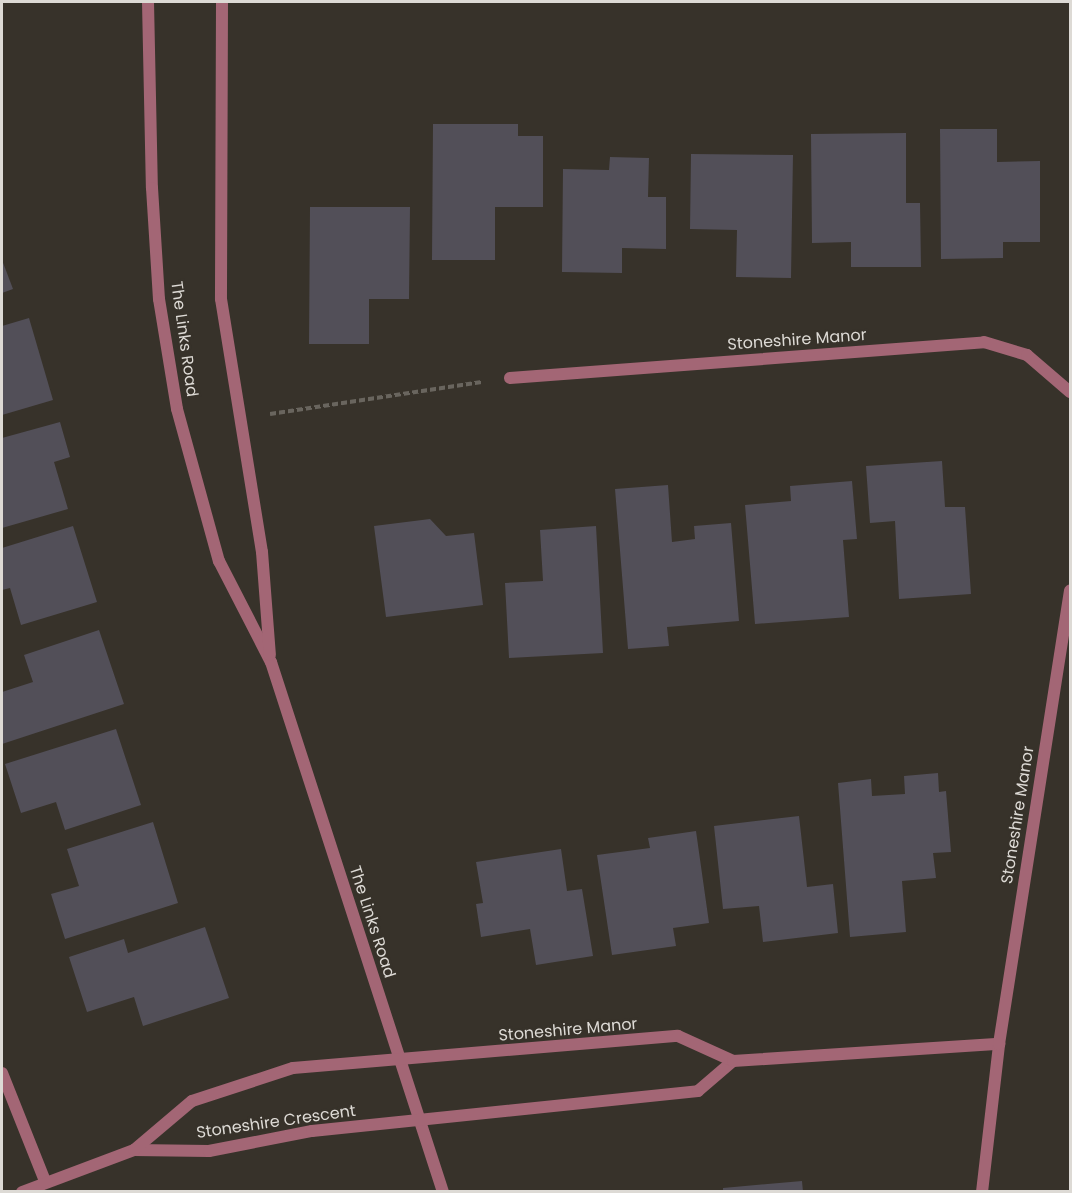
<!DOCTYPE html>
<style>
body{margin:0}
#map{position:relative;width:1072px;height:1193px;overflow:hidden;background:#37322a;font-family:Poppins,sans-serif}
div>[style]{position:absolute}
.building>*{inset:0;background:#524f58}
.path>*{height:4px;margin-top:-2px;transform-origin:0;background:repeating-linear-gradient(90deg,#69655e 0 6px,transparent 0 9px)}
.minor>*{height:12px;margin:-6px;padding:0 6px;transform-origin:6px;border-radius:6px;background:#a36675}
span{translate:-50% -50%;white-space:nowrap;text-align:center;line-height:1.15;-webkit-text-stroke:4.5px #37322a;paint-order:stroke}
.street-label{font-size:16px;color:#dddad5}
.frame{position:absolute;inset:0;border:3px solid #dddad5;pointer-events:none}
</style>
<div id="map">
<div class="building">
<div style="clip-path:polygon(433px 124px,518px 124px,518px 136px,543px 136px,543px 207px,495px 207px,495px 260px,432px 260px)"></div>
<div style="clip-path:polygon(940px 129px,997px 129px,997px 162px,1040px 161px,1040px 242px,1003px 242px,1003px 258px,941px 259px)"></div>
<div style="clip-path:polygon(906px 133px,906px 203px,920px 203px,921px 267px,851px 267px,851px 242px,812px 243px,811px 134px)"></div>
<div style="clip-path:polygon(691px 154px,793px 155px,791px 278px,736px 277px,737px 230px,690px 229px)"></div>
<div style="clip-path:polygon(610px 157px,649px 158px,648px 197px,666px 197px,666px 249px,622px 248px,622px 273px,562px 272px,563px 169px,609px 170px)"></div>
<div style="clip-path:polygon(310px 207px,410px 207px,409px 299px,369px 299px,369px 344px,309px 344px)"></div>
<div style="clip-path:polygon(2px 260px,13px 289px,2px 293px)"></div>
<div style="clip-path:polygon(29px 318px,53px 400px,2px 415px,2px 326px)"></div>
<div style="clip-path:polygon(60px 422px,70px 457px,54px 462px,68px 509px,2px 528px,2px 438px)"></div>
<div style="clip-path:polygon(942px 461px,945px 507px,965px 507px,971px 594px,899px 599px,895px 521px,870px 523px,866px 466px)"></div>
<div style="clip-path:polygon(852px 481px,857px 539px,843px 540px,849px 617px,755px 624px,745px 505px,791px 501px,790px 486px)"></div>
<div style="clip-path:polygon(668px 485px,672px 542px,695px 539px,694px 526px,731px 523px,739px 621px,667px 627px,669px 646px,628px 649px,615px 489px)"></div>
<div style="clip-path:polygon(430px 519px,446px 536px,474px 533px,483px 605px,386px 617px,374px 526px)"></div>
<div style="clip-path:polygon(73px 526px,97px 602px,21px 625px,10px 588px,2px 590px,2px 548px)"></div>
<div style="clip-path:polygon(596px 526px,603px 653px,509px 658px,505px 583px,543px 581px,540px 530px)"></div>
<div style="clip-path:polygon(99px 630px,124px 704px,2px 744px,2px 692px,33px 682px,24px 655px)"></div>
<div style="clip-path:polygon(116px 729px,141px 805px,65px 830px,56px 802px,21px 813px,5px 764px)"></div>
<div style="clip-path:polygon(938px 773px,939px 792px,946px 791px,951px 852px,933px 853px,936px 878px,902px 881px,906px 932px,850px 937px,838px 783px,871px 779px,872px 796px,905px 794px,904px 776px)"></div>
<div style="clip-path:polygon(799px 816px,807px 887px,833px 884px,838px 933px,763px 942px,759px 906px,723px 909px,714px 826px)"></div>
<div style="clip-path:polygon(153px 822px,178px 903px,65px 939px,51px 894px,79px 886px,67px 849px)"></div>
<div style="clip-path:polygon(696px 831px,709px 923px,673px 928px,676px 946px,612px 955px,597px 855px,650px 848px,648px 838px)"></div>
<div style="clip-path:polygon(561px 849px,567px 891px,582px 889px,593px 956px,536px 965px,530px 929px,481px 937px,476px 904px,483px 903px,476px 862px)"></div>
<div style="clip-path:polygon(205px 927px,229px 998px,143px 1026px,134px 997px,87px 1012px,69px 957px,124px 939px,128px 953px)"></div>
<div style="clip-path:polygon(802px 1181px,803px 1192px,723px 1192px,723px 1188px)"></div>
</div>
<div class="path">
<div style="left:270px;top:414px;width:214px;rotate:-8.6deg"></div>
</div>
<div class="minor">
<div style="left:148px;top:2px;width:186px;rotate:88.8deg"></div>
<div style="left:152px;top:188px;width:111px;rotate:86.4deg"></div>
<div style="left:159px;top:299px;width:111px;rotate:80.7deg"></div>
<div style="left:177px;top:409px;width:158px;rotate:74.6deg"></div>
<div style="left:219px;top:561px;width:114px;rotate:62.8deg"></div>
<div style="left:271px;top:662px;width:557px;rotate:72.02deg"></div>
<div style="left:222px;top:2px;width:297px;rotate:90.2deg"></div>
<div style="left:221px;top:299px;width:256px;rotate:80.8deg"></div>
<div style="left:262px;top:552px;width:103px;rotate:85.6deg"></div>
<div style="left:510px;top:378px;width:475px;rotate:-4.3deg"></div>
<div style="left:984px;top:342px;width:45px;rotate:16.8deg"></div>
<div style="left:1027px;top:355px;width:57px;rotate:40.7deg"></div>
<div style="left:2px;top:1073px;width:116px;rotate:68.3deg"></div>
<div style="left:134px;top:1150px;width:75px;rotate:0.8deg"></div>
<div style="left:209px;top:1151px;width:105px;rotate:-11deg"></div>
<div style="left:312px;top:1131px;width:388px;rotate:-5.9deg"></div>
<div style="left:698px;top:1091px;width:46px;rotate:-40.6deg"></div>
<div style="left:22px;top:1192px;width:120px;rotate:-20.6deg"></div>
<div style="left:134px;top:1150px;width:76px;rotate:-40.2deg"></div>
<div style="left:192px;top:1101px;width:106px;rotate:-18.1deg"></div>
<div style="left:293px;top:1068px;width:386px;rotate:-4.8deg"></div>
<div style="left:678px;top:1036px;width:60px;rotate:24.4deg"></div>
<div style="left:733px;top:1061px;width:267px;rotate:-3.7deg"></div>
<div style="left:982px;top:1192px;width:149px;rotate:-83.4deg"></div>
<div style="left:999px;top:1044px;width:459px;rotate:-81.1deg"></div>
</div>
<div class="street-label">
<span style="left:184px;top:339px;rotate:82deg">The Links Road</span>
<span style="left:797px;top:340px;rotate:-4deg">Stoneshire Manor</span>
<span style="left:1018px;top:815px;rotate:-81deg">Stoneshire Manor</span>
<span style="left:372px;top:922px;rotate:72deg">The Links Road</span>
<span style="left:568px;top:1030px;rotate:-5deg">Stoneshire Manor</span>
<span style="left:276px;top:1122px;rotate:-8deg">Stoneshire Crescent</span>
</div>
<div class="frame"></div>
</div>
